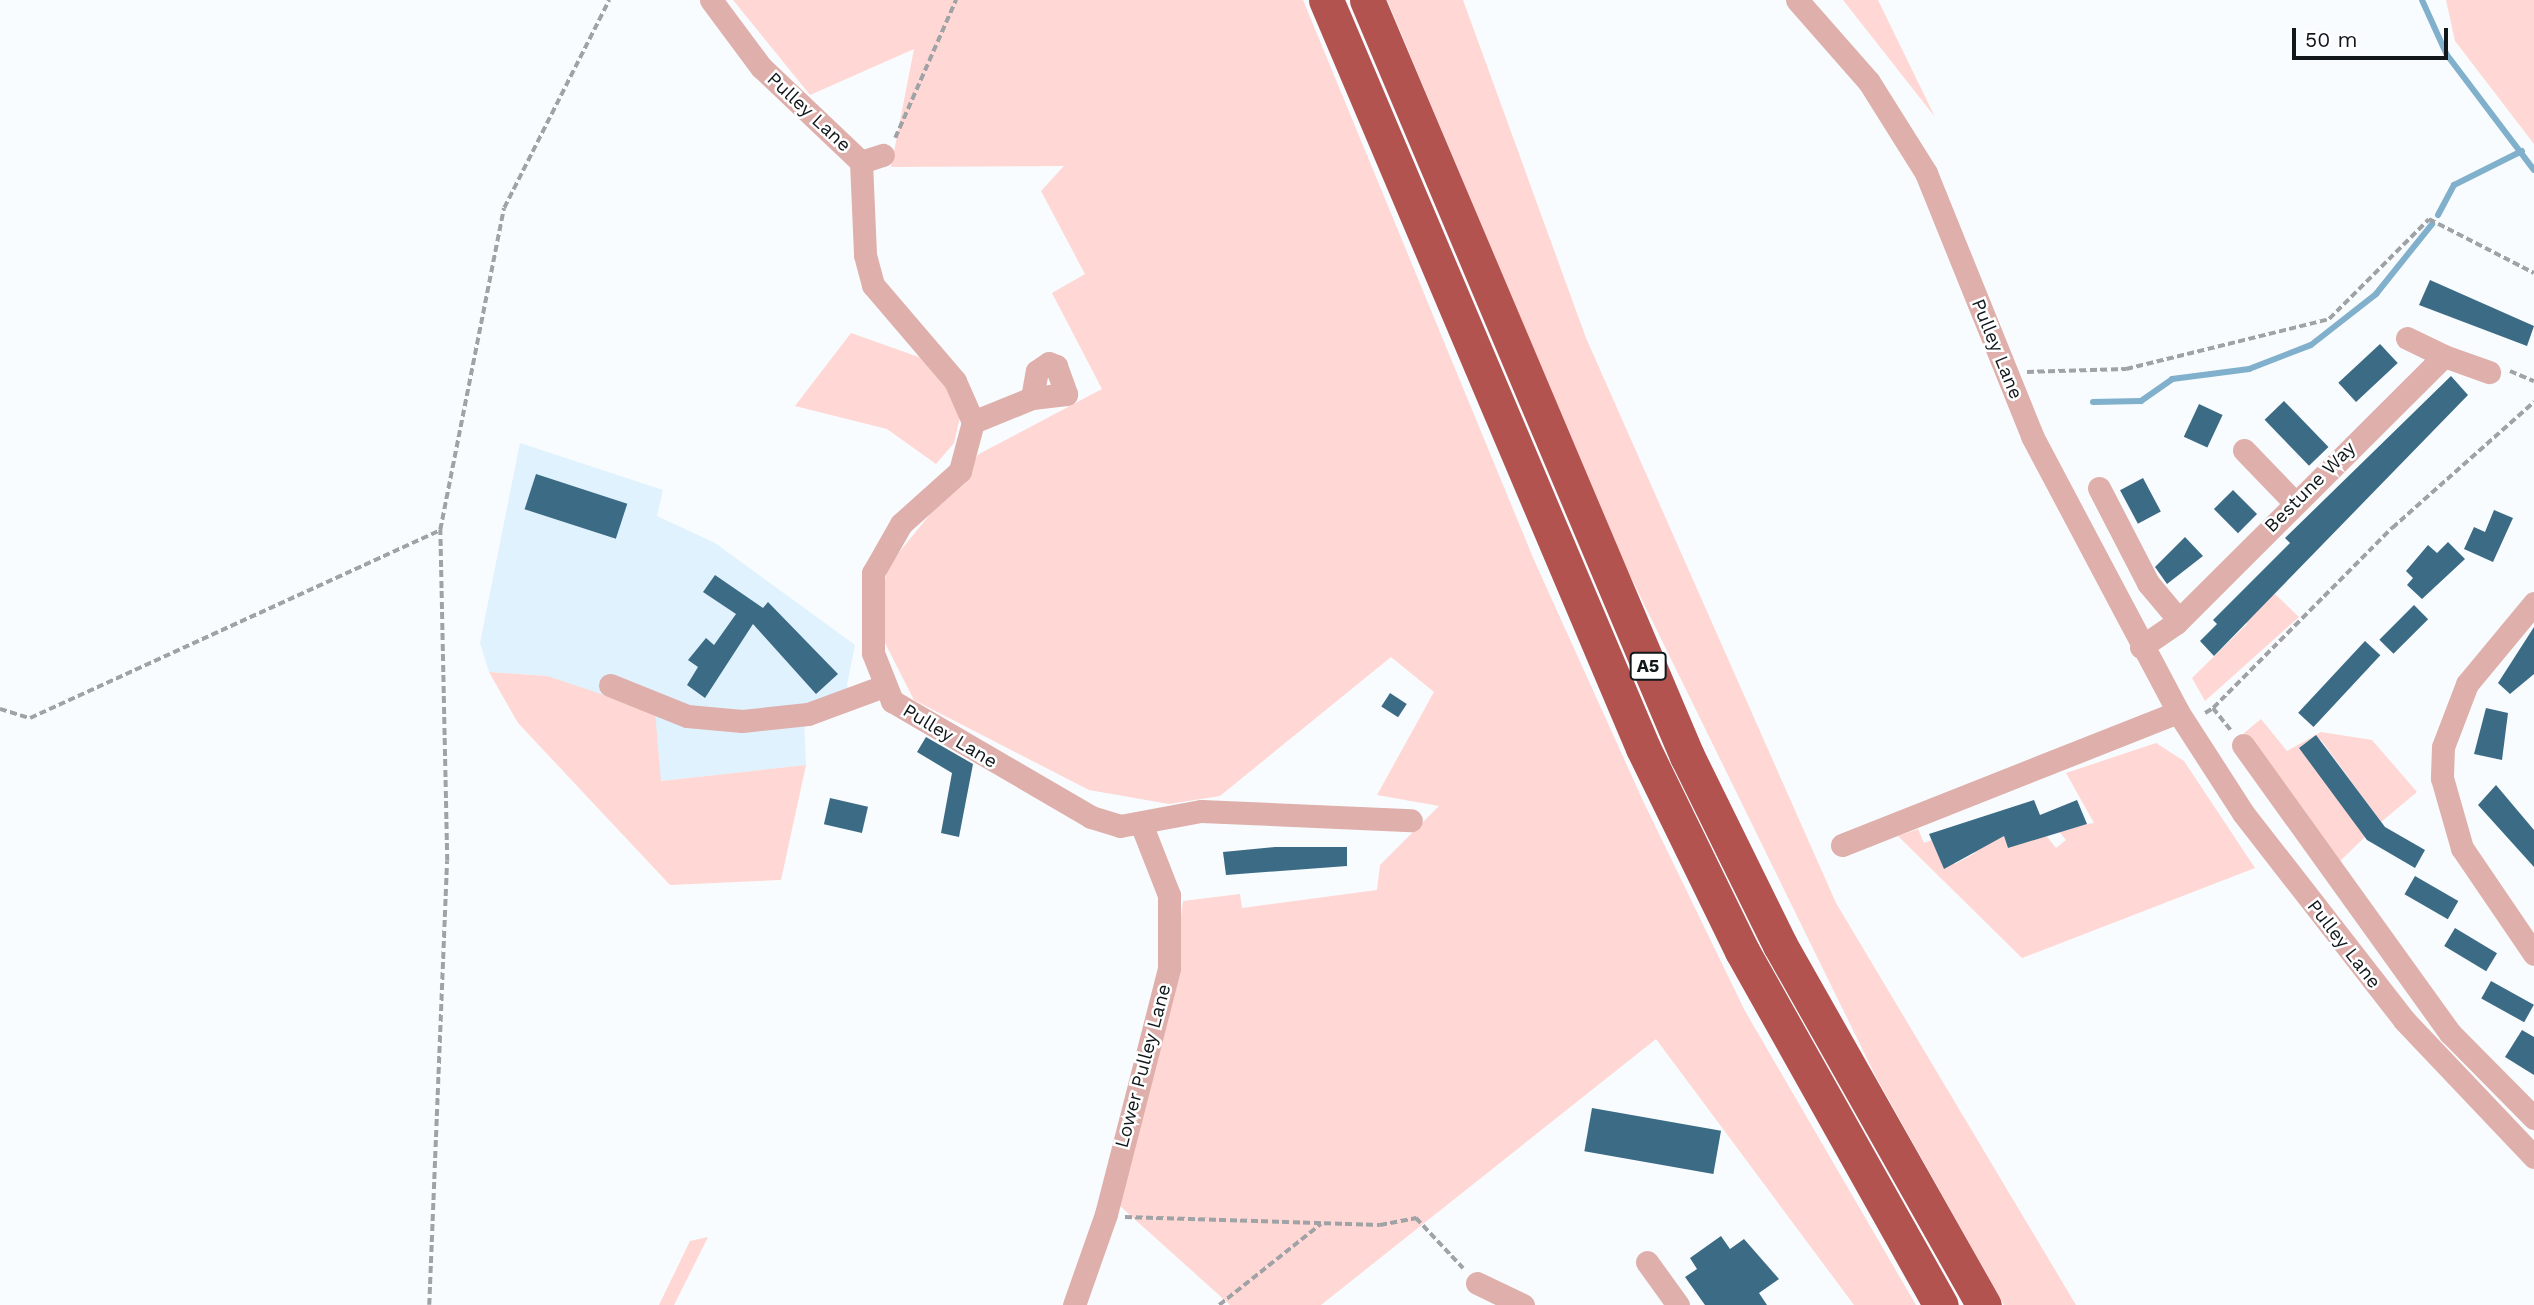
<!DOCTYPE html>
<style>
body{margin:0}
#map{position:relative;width:2534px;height:1305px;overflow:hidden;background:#f8fcfe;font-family:"Work Sans",sans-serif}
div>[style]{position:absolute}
.built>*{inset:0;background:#dff2fd}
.green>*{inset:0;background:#ffd7d4}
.stream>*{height:6px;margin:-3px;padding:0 3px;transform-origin:3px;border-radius:3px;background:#80b0cc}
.building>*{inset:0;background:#3c6b85;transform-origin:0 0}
.path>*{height:3.5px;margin-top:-1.75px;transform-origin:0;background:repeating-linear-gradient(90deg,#9fa3a6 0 7px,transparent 0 10.5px)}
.minor>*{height:23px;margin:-11.5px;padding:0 11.5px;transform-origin:11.5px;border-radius:11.5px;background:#dfafab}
.highway>*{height:35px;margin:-17.5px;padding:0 17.5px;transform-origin:17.5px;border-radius:17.5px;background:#b35350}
span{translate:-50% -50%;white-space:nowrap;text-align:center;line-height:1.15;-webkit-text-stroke:5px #fff;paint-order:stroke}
.shield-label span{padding:2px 5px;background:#fff;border:2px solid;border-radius:5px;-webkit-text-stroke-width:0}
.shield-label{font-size:18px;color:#11171a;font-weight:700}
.street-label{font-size:19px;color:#11171a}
.scale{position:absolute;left:2292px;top:28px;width:156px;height:32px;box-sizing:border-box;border:4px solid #11171a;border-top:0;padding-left:9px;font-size:21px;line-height:24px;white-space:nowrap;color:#11171a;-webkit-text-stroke:5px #fff;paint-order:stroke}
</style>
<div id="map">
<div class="built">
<div style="clip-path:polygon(520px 443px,663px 490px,657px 516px,715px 543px,855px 645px,847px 685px,854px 704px,804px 719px,806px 765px,661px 781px,547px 676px,489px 672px,480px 643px)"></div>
</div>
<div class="green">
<div style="clip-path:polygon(733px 0,1303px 0,1534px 560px,1644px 803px,1745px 1011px,1916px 1305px,1854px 1305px,1656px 1039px,1321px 1305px,1230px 1305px,1120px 1206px,1172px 983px,1183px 901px,1240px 894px,1242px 908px,1377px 890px,1380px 865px,1439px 806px,1377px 795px,1434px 692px,1391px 657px,1220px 796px,1169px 804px,1089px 790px,914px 700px,884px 641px,881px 599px,888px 566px,979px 454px,1102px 389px,1052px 293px,1085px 274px,1041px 191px,1064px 166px,891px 167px,914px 49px,810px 95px)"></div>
<div style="clip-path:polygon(1387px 0,1463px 0,1586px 338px,1836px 903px,2076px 1305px,2004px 1305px,1876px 1077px,1619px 553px)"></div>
<div style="clip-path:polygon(1843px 0,1878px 0,1935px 117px)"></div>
<div style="clip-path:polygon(2446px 0,2534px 0,2534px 144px,2455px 41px)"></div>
<div style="clip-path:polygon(851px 333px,927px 360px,953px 398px,960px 417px,954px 443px,936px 464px,887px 429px,795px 406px)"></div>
<div style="clip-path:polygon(2275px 594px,2299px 617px,2205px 701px,2192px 678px,2247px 624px,2242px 618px)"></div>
<div style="clip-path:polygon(489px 672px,547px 676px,655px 712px,661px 781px,806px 765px,781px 880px,670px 885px,518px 723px)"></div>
<div style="clip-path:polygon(2261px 719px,2287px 751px,2321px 732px,2372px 740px,2417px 792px,2381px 822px,2321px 740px,2312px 738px,2300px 747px,2365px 837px,2340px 861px,2244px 733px)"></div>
<div style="clip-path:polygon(2156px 743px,2184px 761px,2255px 868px,2022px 958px,1898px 836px,1918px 829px,1924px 843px,1932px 840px,1938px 855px,1955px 864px,1975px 853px,1972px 844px,2004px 836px,2008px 848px,2045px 834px,2056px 848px,2066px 840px,2057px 829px,2094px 823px,2066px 773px)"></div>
<div style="clip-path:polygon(708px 1237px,674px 1305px,659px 1305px,690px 1241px)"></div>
</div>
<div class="stream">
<div style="left:2422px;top:0;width:60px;rotate:65.6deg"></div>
<div style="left:2447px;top:55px;width:144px;rotate:52.9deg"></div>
<div style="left:2438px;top:215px;width:34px;rotate:-62deg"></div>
<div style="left:2454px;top:185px;width:76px;rotate:-26.6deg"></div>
<div style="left:2093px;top:402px;width:48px;rotate:-1.2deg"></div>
<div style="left:2141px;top:401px;width:38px;rotate:-35deg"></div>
<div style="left:2172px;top:379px;width:78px;rotate:-7.4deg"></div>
<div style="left:2249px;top:369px;width:66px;rotate:-21.2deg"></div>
<div style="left:2311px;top:345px;width:83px;rotate:-38.1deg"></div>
<div style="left:2376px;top:294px;width:90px;rotate:-51.3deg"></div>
</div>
<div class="building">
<div style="clip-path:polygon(2430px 280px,2534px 326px,2527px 346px,2419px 305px)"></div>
<div style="left:2380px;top:344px;width:26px;height:57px;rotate:47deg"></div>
<div style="clip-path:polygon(2451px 376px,2468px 395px,2214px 656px,2200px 641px,2217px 624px,2213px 620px,2290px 543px,2285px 538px)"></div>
<div style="left:2284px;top:401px;width:64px;height:27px;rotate:46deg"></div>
<div style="left:2199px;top:404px;width:26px;height:36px;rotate:25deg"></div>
<div style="left:536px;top:474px;width:96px;height:37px;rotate:18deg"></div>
<div style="left:2143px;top:478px;width:38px;height:26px;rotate:62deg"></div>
<div style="left:2233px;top:490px;width:34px;height:27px;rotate:45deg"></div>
<div style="clip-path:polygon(2494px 510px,2513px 518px,2493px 562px,2464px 549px,2474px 527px,2485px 532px)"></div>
<div style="clip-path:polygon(2185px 537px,2203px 556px,2167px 584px,2155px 567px)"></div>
<div style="clip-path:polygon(2448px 542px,2465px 559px,2422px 599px,2407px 585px,2413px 578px,2406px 571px,2428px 545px,2437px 553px)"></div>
<div style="clip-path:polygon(715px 575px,763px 608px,768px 602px,838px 674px,816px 694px,753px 624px,705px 698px,687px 685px,698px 667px,688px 660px,706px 638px,714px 645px,736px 614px,703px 592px)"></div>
<div style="left:2414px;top:605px;width:20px;height:49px;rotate:45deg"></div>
<div style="clip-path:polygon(2534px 627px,2534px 674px,2510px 694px,2498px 683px)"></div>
<div style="left:2365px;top:641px;width:21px;height:98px;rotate:43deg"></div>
<div style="left:1390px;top:693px;width:20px;height:16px;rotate:33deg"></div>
<div style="clip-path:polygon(2486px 708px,2508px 713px,2502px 760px,2474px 754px)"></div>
<div style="clip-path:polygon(2316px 735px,2385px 827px,2425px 850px,2415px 868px,2367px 840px,2299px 748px)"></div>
<div style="clip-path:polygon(926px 737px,973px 764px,959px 837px,941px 833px,952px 773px,917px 752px)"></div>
<div style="clip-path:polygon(2496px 785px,2534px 830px,2534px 867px,2478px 805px)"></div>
<div style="left:830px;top:798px;width:39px;height:27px;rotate:13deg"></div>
<div style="clip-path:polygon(2034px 800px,2040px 815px,2077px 800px,2087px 824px,2008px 848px,2004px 836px,1944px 869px,1929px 834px)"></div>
<div style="clip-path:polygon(1275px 847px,1347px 847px,1347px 866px,1226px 875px,1223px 852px)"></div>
<div style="left:2415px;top:876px;width:50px;height:21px;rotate:30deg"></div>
<div style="left:2455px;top:928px;width:49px;height:21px;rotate:31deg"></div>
<div style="left:2491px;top:981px;width:49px;height:20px;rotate:29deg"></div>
<div style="clip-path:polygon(2522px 1030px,2534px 1037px,2534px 1075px,2505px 1057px)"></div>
<div style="left:1592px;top:1108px;width:131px;height:44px;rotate:10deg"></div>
<div style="clip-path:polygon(1721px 1236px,1730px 1249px,1744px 1239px,1779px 1279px,1759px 1293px,1767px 1305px,1705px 1305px,1685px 1277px,1697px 1269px,1690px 1258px)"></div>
</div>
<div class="path">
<div style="left:895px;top:138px;width:151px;rotate:-66.2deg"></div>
<div style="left:2510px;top:371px;width:26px;rotate:23deg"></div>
<div style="left:2027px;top:372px;width:99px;rotate:-1.7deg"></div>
<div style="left:2126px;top:369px;width:209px;rotate:-13.8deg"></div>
<div style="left:2329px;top:319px;width:141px;rotate:-45deg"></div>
<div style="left:2429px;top:219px;width:118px;rotate:27.2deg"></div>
<div style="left:2213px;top:708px;width:254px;rotate:-45.2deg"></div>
<div style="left:2392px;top:528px;width:190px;rotate:-41.6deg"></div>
<div style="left:0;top:709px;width:31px;rotate:17deg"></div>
<div style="left:30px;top:718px;width:451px;rotate:-24.6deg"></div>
<div style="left:440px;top:530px;width:328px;rotate:-78.8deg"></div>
<div style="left:504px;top:208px;width:233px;rotate:-63.2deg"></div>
<div style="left:2205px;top:713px;width:9px;rotate:-32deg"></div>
<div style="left:2213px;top:708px;width:28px;rotate:51deg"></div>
<div style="left:1125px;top:1217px;width:255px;rotate:1.8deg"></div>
<div style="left:1380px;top:1225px;width:37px;rotate:-11deg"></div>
<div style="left:1416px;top:1218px;width:69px;rotate:46.8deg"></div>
<div style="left:429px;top:1305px;width:444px;rotate:-87.7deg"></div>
<div style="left:447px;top:861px;width:331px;rotate:-91.2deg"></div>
<div style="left:1219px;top:1305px;width:130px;rotate:-38.5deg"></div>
</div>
<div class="minor">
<div style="left:711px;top:0;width:84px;rotate:53.3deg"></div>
<div style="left:761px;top:67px;width:138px;rotate:43.5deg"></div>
<div style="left:861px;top:162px;width:93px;rotate:87.5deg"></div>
<div style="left:865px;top:255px;width:31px;rotate:75deg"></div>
<div style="left:873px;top:285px;width:126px;rotate:49.5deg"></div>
<div style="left:955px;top:381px;width:45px;rotate:66.3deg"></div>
<div style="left:973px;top:422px;width:51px;rotate:104.9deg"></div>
<div style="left:960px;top:471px;width:79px;rotate:138.1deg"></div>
<div style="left:901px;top:524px;width:56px;rotate:119.7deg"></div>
<div style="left:873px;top:573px;width:80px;rotate:90deg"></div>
<div style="left:873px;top:653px;width:52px;rotate:68.4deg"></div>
<div style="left:892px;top:701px;width:230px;rotate:30.2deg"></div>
<div style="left:1091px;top:817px;width:30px;rotate:17deg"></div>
<div style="left:1120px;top:826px;width:82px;rotate:-10.5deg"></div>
<div style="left:1201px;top:811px;width:210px;rotate:2.5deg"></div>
<div style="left:1797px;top:0;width:109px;rotate:48.7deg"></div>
<div style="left:1869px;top:82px;width:107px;rotate:57.9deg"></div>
<div style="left:1926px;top:173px;width:284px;rotate:68deg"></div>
<div style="left:2032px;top:436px;width:312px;rotate:62.1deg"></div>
<div style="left:2178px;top:712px;width:120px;rotate:57.2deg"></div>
<div style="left:2243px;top:813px;width:262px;rotate:52.1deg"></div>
<div style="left:2404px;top:1020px;width:189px;rotate:46.5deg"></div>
<div style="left:861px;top:162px;width:23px;rotate:-18deg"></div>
<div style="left:2407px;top:338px;width:41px;rotate:25.9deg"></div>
<div style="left:973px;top:422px;width:64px;rotate:-22.1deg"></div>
<div style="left:1032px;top:398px;width:27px;rotate:-80deg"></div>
<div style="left:1037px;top:371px;width:14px;rotate:-34deg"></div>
<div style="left:1049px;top:363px;width:8px;rotate:23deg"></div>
<div style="left:1056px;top:366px;width:30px;rotate:70deg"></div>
<div style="left:1066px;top:394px;width:34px;rotate:173deg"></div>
<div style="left:2244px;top:450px;width:72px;rotate:46.1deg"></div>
<div style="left:2099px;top:488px;width:107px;rotate:62.7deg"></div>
<div style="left:2148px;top:583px;width:48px;rotate:50deg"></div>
<div style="left:2534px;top:603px;width:105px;rotate:129.6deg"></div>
<div style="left:2467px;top:684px;width:67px;rotate:110.9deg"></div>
<div style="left:2443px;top:747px;width:31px;rotate:92deg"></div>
<div style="left:2442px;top:778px;width:73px;rotate:74.1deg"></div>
<div style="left:2462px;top:848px;width:128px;rotate:55.8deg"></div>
<div style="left:2141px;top:647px;width:42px;rotate:-34.4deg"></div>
<div style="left:2176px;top:623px;width:378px;rotate:-44.9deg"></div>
<div style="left:2444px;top:356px;width:48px;rotate:19.6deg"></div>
<div style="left:610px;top:685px;width:83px;rotate:21.9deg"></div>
<div style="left:687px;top:716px;width:55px;rotate:5.2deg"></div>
<div style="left:742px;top:721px;width:66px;rotate:-6.1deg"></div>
<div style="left:808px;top:714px;width:78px;rotate:-20.3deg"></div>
<div style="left:2243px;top:745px;width:355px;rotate:54.3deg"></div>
<div style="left:2450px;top:1033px;width:120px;rotate:45.3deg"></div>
<div style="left:1842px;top:845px;width:361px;rotate:-21.6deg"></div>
<div style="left:1647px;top:1262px;width:53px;rotate:54.2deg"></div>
<div style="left:1477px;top:1283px;width:51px;rotate:25.6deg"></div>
<div style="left:1074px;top:1305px;width:96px;rotate:-70.6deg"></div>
<div style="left:1106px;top:1214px;width:254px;rotate:-75.6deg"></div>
<div style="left:1169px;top:968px;width:73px;rotate:-90deg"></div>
<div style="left:1169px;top:895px;width:74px;rotate:-111.4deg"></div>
</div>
<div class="highway">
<div style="left:1326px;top:0;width:812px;rotate:67.03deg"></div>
<div style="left:1643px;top:748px;width:226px;rotate:64deg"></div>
<div style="left:1742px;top:951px;width:406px;rotate:60.7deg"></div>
<div style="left:1367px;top:0;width:821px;rotate:67.06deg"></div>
<div style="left:1687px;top:756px;width:211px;rotate:63.8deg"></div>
<div style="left:1780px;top:945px;width:414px;rotate:60.5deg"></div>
</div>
<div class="shield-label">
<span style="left:1648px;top:666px">A5</span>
</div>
<div class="street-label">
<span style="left:809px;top:112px;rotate:43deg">Pulley Lane</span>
<span style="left:1997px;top:349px;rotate:68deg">Pulley Lane</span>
<span style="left:2310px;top:487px;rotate:-45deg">Bestune Way</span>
<span style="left:950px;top:736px;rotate:31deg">Pulley Lane</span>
<span style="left:2344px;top:944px;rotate:52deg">Pulley Lane</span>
<span style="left:1143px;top:1066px;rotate:-75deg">Lower Pulley Lane</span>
</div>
<div class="scale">50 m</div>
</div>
